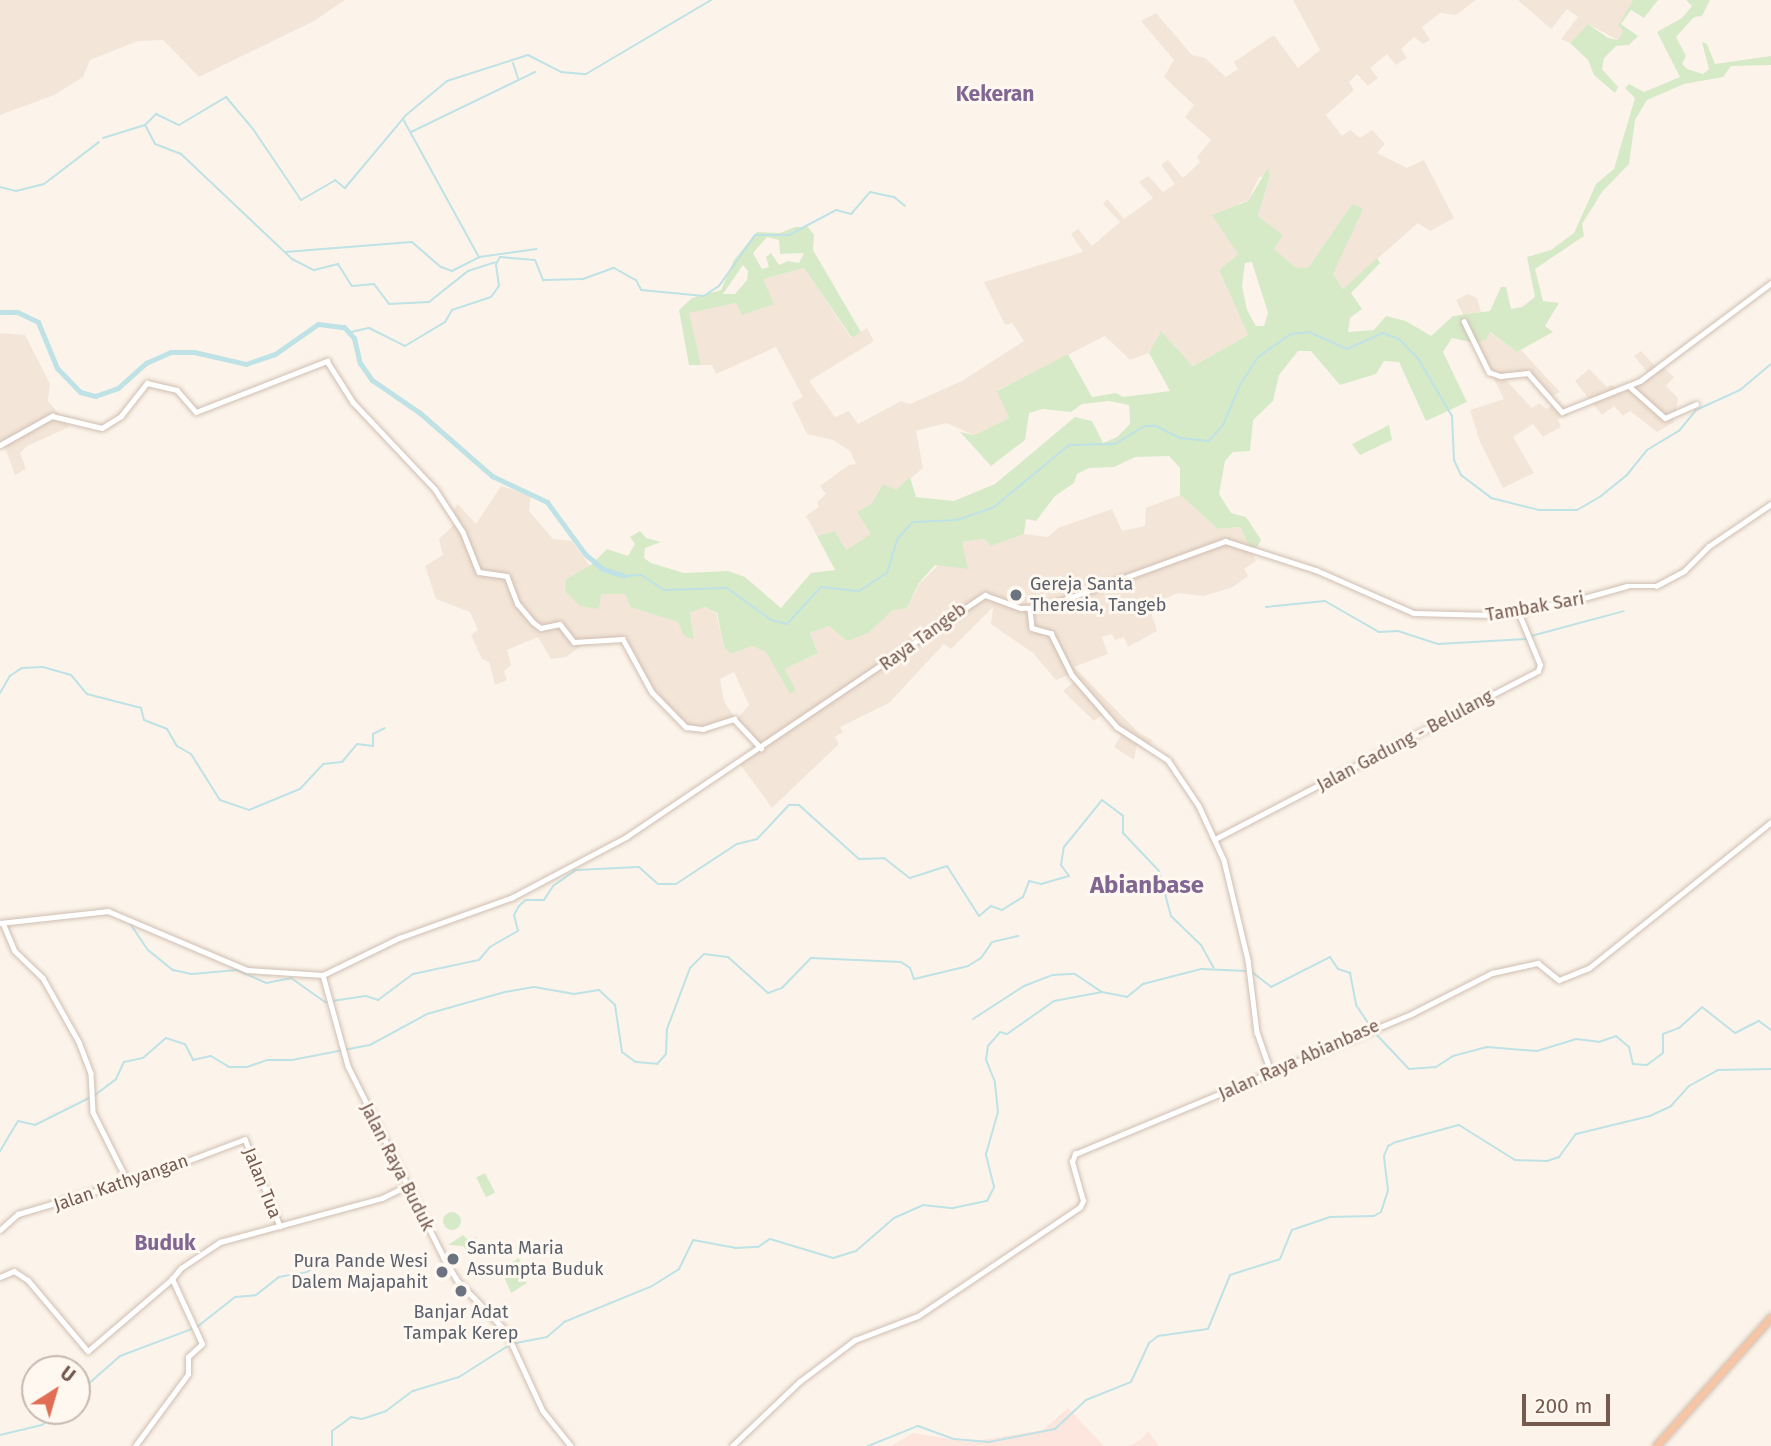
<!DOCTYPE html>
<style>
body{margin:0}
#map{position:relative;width:1771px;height:1446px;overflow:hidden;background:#fcf4ea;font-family:"Fira Sans",sans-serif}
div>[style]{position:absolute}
.residential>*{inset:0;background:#f3e6d8}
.commercial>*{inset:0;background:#fce6de}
.green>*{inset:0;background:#d7eac8;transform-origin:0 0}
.round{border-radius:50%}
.stream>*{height:2px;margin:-1px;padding:0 1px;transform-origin:1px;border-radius:1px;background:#bee2e5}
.river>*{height:5px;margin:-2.5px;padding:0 2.5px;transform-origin:2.5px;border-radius:2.5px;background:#bee2e5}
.roads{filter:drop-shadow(0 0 2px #d0beb2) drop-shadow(0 0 2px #d0beb2)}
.tertiary>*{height:4.5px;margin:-2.25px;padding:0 2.25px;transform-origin:2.25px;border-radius:2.25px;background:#fff}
.secondary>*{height:4.5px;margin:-2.25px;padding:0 2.25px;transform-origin:2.25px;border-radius:2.25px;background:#fff}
.trunk>*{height:7px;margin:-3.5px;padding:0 3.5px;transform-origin:3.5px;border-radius:3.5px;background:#f5c5a5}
.dots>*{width:19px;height:19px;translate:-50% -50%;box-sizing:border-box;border:4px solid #fef8f1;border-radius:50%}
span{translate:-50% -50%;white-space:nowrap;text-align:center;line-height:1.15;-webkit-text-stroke:6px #fef8f1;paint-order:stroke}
.worship-label{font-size:18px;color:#5b616d}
.left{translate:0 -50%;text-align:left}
.right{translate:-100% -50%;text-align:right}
.street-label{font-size:18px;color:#765a4e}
.quarter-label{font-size:21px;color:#816692;font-weight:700}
.district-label{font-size:24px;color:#816692;font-weight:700}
.north{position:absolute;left:21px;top:1355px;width:70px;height:70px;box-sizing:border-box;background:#fef8f1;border:2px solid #c8b9b0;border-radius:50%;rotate:37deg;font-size:19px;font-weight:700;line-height:28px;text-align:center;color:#765a4e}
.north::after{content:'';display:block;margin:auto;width:24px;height:32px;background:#e06d54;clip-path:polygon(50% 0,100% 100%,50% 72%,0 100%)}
.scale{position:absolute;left:1522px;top:1394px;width:88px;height:32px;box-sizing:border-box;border:4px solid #765a4e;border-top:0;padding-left:9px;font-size:21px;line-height:24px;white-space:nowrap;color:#765a4e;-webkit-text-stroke:5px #fef8f1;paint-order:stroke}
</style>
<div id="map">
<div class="residential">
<div style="clip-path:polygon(0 0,345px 0,314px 21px,199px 77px,163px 40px,138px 41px,90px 60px,83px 77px,54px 95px,0 115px)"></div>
<div style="clip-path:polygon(1293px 0,1476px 0,1456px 15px,1440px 13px,1422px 27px,1430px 40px,1423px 44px,1414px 37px,1401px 49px,1407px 58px,1396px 65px,1387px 54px,1370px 68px,1378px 78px,1368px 86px,1357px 74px,1349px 82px,1354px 90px,1326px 115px,1342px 136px,1350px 130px,1360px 138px,1372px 130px,1385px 144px,1377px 153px,1407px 168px,1424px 160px,1454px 218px,1430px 231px,1418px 223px,1343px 289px,1333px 274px,1352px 204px,1308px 268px,1295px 267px,1273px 249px,1283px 235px,1258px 216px,1270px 176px,1259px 177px,1248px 201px,1239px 203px,1238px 254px,1219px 270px,1248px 335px,1193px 366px,1161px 331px,1149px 353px,1130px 360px,1105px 336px,998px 390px,1009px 418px,974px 435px,946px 423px,916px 431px,923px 468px,896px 491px,883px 484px,871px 504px,872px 534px,846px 550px,835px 531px,817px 536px,806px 516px,819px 507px,817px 502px,826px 494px,820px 486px,849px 465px,856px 464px,850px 451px,833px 440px,807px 434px,792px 403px,803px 397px,776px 347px,716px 374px,712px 365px,701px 365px,688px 313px,736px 303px,774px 304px,762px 279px,804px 268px,851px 338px,867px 328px,874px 341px,809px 381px,835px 417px,849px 411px,858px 424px,901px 401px,910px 404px,962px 381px,1024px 341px,1012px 323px,1005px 325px,984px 282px,1083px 252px,1071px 234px,1078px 229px,1092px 246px,1120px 222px,1103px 204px,1107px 199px,1124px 219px,1153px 198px,1139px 182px,1148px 176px,1163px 192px,1175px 184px,1161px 165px,1168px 160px,1183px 178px,1200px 162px,1197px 157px,1211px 140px,1185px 117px,1194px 105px,1164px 77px,1174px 60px,1141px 21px,1156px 13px,1192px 55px,1205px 58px,1226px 77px,1238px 69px,1234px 62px,1274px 35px,1298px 68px,1320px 50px)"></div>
<div style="clip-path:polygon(1518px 0,1633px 0,1618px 25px,1623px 31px,1618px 40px,1588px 24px,1570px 43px,1561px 39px,1578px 17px,1567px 9px,1551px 29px)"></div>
<div style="clip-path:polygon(1468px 294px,1477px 298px,1481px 312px,1464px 316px,1456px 300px)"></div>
<div style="clip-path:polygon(1489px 332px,1516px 351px,1521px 350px,1560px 392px,1552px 396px,1533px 375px,1506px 380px,1532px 408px,1539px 403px,1547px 409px,1557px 402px,1568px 415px,1558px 419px,1561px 427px,1543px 437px,1533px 424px,1513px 437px,1534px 473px,1503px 488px,1480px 442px,1470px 410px,1504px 399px,1475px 343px)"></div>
<div style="clip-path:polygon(0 333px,25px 335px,50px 384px,48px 401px,69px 427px,27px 446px,20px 453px,26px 469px,15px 475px,4px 445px,0 445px)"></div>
<div style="clip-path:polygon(1641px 351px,1659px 370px,1663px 367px,1674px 377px,1666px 386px,1678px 398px,1674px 422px,1657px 432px,1630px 411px,1623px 416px,1614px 406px,1602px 415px,1575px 381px,1589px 369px,1607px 387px,1612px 385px,1623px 393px,1651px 376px,1634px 356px)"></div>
<div style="clip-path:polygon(evenodd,501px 486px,531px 495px,529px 511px,553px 539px,572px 541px,590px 566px,566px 579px,601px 594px,625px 594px,630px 607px,679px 622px,694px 638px,690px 613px,703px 607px,716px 613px,724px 647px,731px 654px,752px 646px,767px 652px,790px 693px,795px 690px,785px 669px,818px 653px,810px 633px,829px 626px,868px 633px,893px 609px,907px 608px,920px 583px,962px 542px,984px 539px,991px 546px,1024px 534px,1048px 537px,1058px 528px,1112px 509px,1122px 531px,1145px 526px,1146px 508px,1180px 495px,1218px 529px,1240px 527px,1256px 561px,1244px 569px,1248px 576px,1233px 587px,1204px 596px,1178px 593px,1149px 606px,1157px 631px,1128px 647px,1124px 637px,1115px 640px,1112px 634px,1102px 637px,1108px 654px,1074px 667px,1139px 733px,1152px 740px,1148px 751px,1137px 745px,1134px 760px,1114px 747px,1121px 736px,1104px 713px,1094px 721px,1063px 691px,1075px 681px,1071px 674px,1056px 680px,1033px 653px,991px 624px,993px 607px,951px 649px,944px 644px,889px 703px,840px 727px,843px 732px,835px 737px,839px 744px,772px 808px,739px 763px,759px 747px,736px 720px,706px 733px,693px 732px,654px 691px,627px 640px,581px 646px,566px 657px,551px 659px,538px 637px,507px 650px,511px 665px,504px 671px,507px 680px,495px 685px,489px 662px,482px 659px,471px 635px,478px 630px,470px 612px,436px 599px,425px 566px,443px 555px,439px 539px,458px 521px,453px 511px,458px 504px,476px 524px,501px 486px,734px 672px,749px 705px,736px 720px,724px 701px,720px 679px,734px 672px)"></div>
</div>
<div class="commercial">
<div style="clip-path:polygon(1068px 1408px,1104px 1446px,891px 1446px,913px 1433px,969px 1442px,1043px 1430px)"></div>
<div style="clip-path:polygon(1148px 1431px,1159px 1446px,1129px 1446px,1141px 1439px)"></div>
</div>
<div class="green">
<div style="clip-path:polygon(1633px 0,1658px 0,1644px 18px,1631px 10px,1621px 24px,1638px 36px,1629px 45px,1616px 46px,1604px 58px,1602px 69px,1618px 87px,1615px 93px,1594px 75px,1588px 60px,1570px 43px,1588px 24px,1608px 38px,1618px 40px,1623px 31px,1618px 25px)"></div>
<div style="clip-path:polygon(evenodd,1686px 0,1710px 0,1702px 16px,1694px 17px,1676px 37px,1686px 56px,1682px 64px,1687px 69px,1703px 74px,1709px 69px,1702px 42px,1707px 44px,1715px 64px,1771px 56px,1771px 65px,1731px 66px,1723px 77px,1684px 84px,1647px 100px,1635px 120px,1629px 164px,1602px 192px,1582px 224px,1584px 236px,1535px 269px,1543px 301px,1559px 303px,1545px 326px,1553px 332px,1517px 352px,1490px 332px,1486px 340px,1475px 343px,1452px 338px,1443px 352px,1467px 402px,1426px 421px,1399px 362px,1384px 361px,1376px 374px,1340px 385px,1311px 351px,1298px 351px,1279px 375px,1273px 401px,1253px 420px,1250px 451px,1233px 452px,1225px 461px,1219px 494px,1231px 513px,1246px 517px,1261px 540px,1257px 547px,1250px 548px,1240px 527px,1218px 529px,1180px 495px,1180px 468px,1169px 456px,1135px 457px,1114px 467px,1089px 468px,1077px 474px,1074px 483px,1055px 496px,1036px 521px,1026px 519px,1024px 534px,991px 546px,984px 539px,962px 542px,968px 569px,935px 565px,919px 583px,907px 608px,893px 610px,868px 633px,847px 641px,829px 626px,810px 633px,818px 653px,785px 669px,796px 690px,790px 694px,766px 652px,752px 646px,731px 654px,724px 647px,717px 613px,704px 607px,690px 613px,694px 639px,684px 636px,678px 622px,630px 607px,625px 594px,601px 594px,599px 609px,580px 606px,565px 591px,566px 579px,591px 565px,607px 549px,628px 556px,635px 544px,630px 537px,640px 531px,646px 538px,661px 542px,645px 548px,644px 558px,651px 563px,684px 573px,728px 571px,745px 577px,781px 608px,811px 573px,835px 570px,817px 536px,835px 531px,846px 550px,871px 534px,857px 512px,871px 504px,883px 484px,896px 490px,910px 477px,916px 497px,954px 501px,995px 484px,1075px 417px,1092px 421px,1103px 443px,1117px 437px,1130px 424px,1129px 405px,1109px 401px,1082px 404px,1071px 412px,1042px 409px,1029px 413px,1025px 440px,991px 466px,960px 432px,974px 435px,1009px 418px,997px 391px,1068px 354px,1092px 397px,1116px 393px,1123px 397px,1170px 391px,1149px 353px,1161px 331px,1193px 366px,1248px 335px,1219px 270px,1238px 254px,1212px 215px,1248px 201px,1268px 168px,1270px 176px,1258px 216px,1283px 235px,1274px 249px,1295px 267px,1308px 268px,1352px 204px,1363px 209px,1333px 274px,1343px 289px,1377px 258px,1380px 263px,1351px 293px,1362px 309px,1350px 318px,1348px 332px,1374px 330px,1386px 316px,1406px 321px,1431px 336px,1453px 316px,1490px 311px,1501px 287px,1506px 287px,1511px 309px,1522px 307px,1535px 297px,1527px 257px,1551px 250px,1574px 233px,1596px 184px,1614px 169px,1635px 98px,1625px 88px,1629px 84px,1644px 92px,1680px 77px,1657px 32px,1682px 18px,1692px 6px,1686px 0,1252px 262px,1268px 313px,1264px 326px,1256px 326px,1247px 310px,1242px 286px,1245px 263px,1252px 262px)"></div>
<div style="clip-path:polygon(evenodd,795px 227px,808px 227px,814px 235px,813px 250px,861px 332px,852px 338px,804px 268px,763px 279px,774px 304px,742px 315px,736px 303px,689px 313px,701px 365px,689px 365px,679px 310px,692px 298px,721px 290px,734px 260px,757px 232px,780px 233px,795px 227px,767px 237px,779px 240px,780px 254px,804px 253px,799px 263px,788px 261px,779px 265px,771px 253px,766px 257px,769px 267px,762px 269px,753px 253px,767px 237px,795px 227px,743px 265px,748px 271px,747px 280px,735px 294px,723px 294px,743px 265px)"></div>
<div style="clip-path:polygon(1389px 425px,1392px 440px,1360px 455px,1352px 444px)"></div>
<div style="left:485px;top:1173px;width:22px;height:10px;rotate:63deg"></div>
<div class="round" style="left:443px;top:1212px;width:18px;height:18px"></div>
<div style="clip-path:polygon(463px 1235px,469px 1241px,476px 1237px,478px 1249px,468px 1252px,463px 1246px,448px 1245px)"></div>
<div style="clip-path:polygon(519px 1258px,523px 1270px,519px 1273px,527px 1283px,511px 1293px,504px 1277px,509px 1264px)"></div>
</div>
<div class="stream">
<div style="left:513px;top:63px;width:16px;rotate:72deg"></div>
<div style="left:403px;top:119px;width:158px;rotate:61.2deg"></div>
<div style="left:145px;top:125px;width:16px;rotate:-45deg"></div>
<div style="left:156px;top:114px;width:25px;rotate:26deg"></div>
<div style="left:179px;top:125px;width:55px;rotate:-30.8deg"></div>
<div style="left:226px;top:97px;width:42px;rotate:49.8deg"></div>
<div style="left:253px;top:129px;width:86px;rotate:55.9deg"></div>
<div style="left:301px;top:200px;width:39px;rotate:-30deg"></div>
<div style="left:335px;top:180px;width:13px;rotate:39deg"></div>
<div style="left:345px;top:188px;width:95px;rotate:-50.1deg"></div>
<div style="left:406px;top:115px;width:53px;rotate:-39.7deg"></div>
<div style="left:447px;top:81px;width:85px;rotate:-17.8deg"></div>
<div style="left:528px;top:55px;width:37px;rotate:27deg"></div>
<div style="left:561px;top:72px;width:25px;rotate:5deg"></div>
<div style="left:586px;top:74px;width:145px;rotate:-30.6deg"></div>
<div style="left:411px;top:132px;width:138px;rotate:-25.8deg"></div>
<div style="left:103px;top:138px;width:44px;rotate:-17.2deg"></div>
<div style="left:145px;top:125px;width:21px;rotate:62deg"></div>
<div style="left:155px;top:144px;width:28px;rotate:21deg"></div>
<div style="left:181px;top:154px;width:153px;rotate:43.4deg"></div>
<div style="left:292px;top:259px;width:25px;rotate:27deg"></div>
<div style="left:314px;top:270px;width:25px;rotate:-14deg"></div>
<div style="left:338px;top:264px;width:26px;rotate:58deg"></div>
<div style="left:352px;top:286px;width:22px;rotate:-5deg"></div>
<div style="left:374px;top:284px;width:25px;rotate:53deg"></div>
<div style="left:389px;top:304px;width:40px;rotate:-2.9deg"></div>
<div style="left:429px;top:302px;width:50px;rotate:-38.5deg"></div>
<div style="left:468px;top:271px;width:28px;rotate:-18deg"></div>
<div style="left:0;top:187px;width:16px;rotate:14deg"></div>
<div style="left:16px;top:191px;width:29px;rotate:-14deg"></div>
<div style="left:44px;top:184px;width:69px;rotate:-37.4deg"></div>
<div style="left:285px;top:252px;width:127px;rotate:-4.5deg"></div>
<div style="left:412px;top:242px;width:38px;rotate:41deg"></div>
<div style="left:441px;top:267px;width:12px;rotate:20deg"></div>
<div style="left:452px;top:271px;width:30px;rotate:-27deg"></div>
<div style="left:479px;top:257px;width:58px;rotate:-8deg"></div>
<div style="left:351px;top:332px;width:18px;rotate:-13deg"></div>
<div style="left:369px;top:328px;width:40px;rotate:26.6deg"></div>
<div style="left:405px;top:346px;width:47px;rotate:-31deg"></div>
<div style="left:445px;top:322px;width:14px;rotate:-60deg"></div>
<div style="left:452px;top:310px;width:41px;rotate:-18.4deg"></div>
<div style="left:491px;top:297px;width:14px;rotate:-54deg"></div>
<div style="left:499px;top:286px;width:22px;rotate:-98deg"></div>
<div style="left:496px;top:264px;width:8px;rotate:-60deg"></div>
<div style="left:500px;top:257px;width:35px;rotate:5deg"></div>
<div style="left:535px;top:260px;width:22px;rotate:68deg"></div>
<div style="left:543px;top:280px;width:40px;rotate:-1.4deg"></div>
<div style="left:583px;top:279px;width:33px;rotate:-20deg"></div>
<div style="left:614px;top:268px;width:25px;rotate:29deg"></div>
<div style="left:636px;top:280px;width:11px;rotate:63deg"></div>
<div style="left:641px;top:290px;width:63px;rotate:5.4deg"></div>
<div style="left:704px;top:296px;width:18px;rotate:-34deg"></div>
<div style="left:719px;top:286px;width:62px;rotate:-54.8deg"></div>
<div style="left:755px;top:235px;width:34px"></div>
<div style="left:789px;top:235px;width:53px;rotate:-28deg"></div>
<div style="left:836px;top:210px;width:16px;rotate:15deg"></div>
<div style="left:851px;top:214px;width:29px;rotate:-49deg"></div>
<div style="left:870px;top:192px;width:25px;rotate:12deg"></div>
<div style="left:894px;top:197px;width:14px;rotate:39deg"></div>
<div style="left:624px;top:576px;width:17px;rotate:-3deg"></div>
<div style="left:641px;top:575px;width:27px;rotate:33deg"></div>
<div style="left:664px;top:590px;width:63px;rotate:-1.8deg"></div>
<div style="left:727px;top:588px;width:54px;rotate:36deg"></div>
<div style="left:771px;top:620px;width:16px;rotate:14deg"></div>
<div style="left:787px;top:624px;width:50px;rotate:-47.4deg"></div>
<div style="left:821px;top:587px;width:38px;rotate:6deg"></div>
<div style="left:859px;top:591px;width:33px;rotate:-33deg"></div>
<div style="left:887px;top:573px;width:37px;rotate:-73deg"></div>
<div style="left:898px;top:538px;width:22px;rotate:-47deg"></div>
<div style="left:913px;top:522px;width:44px;rotate:-2.6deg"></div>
<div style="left:957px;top:520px;width:39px;rotate:-19deg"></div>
<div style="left:994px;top:507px;width:97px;rotate:-39.6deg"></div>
<div style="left:1069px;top:445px;width:46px;rotate:-1.2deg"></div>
<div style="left:1115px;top:444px;width:35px;rotate:-31deg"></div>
<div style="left:1145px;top:426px;width:11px"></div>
<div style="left:1156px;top:426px;width:27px;rotate:27deg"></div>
<div style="left:1180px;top:438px;width:29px;rotate:6deg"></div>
<div style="left:1209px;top:441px;width:21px;rotate:-49deg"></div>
<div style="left:1223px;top:425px;width:43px;rotate:-67deg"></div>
<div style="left:1240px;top:385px;width:33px;rotate:-57deg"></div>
<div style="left:1258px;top:357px;width:40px;rotate:-34.9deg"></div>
<div style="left:1291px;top:334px;width:18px;rotate:-6deg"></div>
<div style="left:1309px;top:332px;width:42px;rotate:24.1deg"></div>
<div style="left:1347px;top:349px;width:39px;rotate:-24deg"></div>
<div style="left:1383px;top:333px;width:17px;rotate:21deg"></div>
<div style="left:1399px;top:339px;width:29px;rotate:46deg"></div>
<div style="left:1419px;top:360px;width:65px;rotate:59.5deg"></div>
<div style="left:1452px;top:416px;width:44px;rotate:87.4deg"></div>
<div style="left:1454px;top:460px;width:17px;rotate:65deg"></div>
<div style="left:1461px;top:475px;width:38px;rotate:37deg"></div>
<div style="left:1491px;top:498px;width:49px;rotate:14deg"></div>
<div style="left:1539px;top:510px;width:38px"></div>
<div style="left:1577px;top:510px;width:28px;rotate:-30deg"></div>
<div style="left:1601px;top:496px;width:32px;rotate:-39deg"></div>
<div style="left:1626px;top:476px;width:33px;rotate:-51deg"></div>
<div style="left:1647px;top:450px;width:37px;rotate:-31deg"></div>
<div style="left:1679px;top:431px;width:27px;rotate:-51deg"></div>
<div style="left:1696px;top:410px;width:48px;rotate:-24.4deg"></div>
<div style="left:1740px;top:390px;width:40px;rotate:-40deg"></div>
<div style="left:1266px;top:607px;width:59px;rotate:-5.8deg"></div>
<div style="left:1325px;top:601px;width:62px;rotate:29.9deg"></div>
<div style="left:1379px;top:632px;width:19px;rotate:-3deg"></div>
<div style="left:1398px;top:631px;width:42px;rotate:18deg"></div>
<div style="left:1438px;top:644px;width:88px;rotate:-3.3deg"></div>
<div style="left:1531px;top:636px;width:96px;rotate:-15deg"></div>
<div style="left:0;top:693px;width:20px;rotate:-60deg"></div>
<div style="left:10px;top:676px;width:14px;rotate:-34deg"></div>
<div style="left:22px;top:668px;width:21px;rotate:-3deg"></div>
<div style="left:43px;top:667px;width:29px;rotate:16deg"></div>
<div style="left:71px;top:675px;width:25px;rotate:50deg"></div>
<div style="left:87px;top:694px;width:56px;rotate:14.5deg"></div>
<div style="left:141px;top:708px;width:12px;rotate:76deg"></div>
<div style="left:144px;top:720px;width:25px;rotate:21deg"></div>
<div style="left:167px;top:729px;width:20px;rotate:60deg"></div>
<div style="left:177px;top:746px;width:16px;rotate:30deg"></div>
<div style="left:191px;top:754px;width:54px;rotate:57.8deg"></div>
<div style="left:220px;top:800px;width:31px;rotate:19deg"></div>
<div style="left:249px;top:810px;width:55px;rotate:-22.4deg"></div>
<div style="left:300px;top:789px;width:34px;rotate:-47deg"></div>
<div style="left:323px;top:764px;width:19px;rotate:-6deg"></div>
<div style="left:342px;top:762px;width:23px;rotate:-50deg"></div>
<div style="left:357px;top:744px;width:16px;rotate:7deg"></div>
<div style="left:373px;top:746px;width:12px;rotate:-90deg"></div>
<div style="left:373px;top:734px;width:13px;rotate:-27deg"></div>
<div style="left:129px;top:922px;width:34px;rotate:56deg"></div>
<div style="left:148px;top:950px;width:32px;rotate:39deg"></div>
<div style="left:173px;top:970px;width:19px;rotate:12deg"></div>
<div style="left:192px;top:974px;width:45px;rotate:-5.1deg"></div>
<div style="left:237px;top:970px;width:32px;rotate:24deg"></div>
<div style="left:266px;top:983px;width:25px;rotate:-11deg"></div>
<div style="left:291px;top:978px;width:42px;rotate:35.2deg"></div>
<div style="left:325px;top:1002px;width:41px;rotate:-8.3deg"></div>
<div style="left:366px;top:996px;width:13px;rotate:18deg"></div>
<div style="left:378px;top:1000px;width:44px;rotate:-36.6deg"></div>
<div style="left:413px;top:974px;width:67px;rotate:-12deg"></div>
<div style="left:479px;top:960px;width:17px;rotate:-50deg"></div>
<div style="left:490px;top:947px;width:32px;rotate:-30deg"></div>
<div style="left:518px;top:931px;width:16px;rotate:-104deg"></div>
<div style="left:514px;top:915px;width:10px;rotate:-61deg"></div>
<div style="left:519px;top:906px;width:9px;rotate:-41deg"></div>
<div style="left:526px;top:900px;width:18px"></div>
<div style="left:544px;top:900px;width:17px;rotate:-57deg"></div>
<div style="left:553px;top:886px;width:28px;rotate:-35deg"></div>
<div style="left:576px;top:870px;width:63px;rotate:-2.7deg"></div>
<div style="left:639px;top:867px;width:25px;rotate:42deg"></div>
<div style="left:658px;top:884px;width:18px"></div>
<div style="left:676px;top:884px;width:73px;rotate:-33.3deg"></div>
<div style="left:737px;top:844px;width:21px;rotate:-14deg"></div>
<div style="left:757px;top:839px;width:47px;rotate:-46.7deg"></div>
<div style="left:789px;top:805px;width:10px"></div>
<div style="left:799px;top:805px;width:81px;rotate:42deg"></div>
<div style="left:859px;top:859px;width:25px;rotate:-2deg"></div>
<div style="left:884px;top:858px;width:33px;rotate:38deg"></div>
<div style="left:910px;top:878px;width:39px;rotate:-18deg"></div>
<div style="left:947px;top:866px;width:59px;rotate:57.4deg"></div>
<div style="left:979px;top:916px;width:16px;rotate:-40deg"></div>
<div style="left:991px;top:906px;width:12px;rotate:20deg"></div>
<div style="left:1002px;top:910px;width:25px;rotate:-32deg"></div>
<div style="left:1023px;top:897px;width:17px;rotate:-69deg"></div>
<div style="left:1029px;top:881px;width:12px;rotate:14deg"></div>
<div style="left:1041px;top:884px;width:29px;rotate:-16deg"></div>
<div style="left:1069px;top:876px;width:14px;rotate:-126deg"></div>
<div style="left:1061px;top:865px;width:18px;rotate:-81deg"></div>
<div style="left:1064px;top:847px;width:60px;rotate:-51deg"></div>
<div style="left:1102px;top:800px;width:26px;rotate:37deg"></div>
<div style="left:1123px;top:816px;width:17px;rotate:90deg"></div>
<div style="left:1123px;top:833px;width:52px;rotate:46.5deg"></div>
<div style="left:1159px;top:871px;width:47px;rotate:75.1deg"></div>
<div style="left:1171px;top:916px;width:42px;rotate:44deg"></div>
<div style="left:1201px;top:945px;width:26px;rotate:61deg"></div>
<div style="left:1252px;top:972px;width:24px;rotate:38deg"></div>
<div style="left:1271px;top:987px;width:66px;rotate:-27deg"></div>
<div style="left:1330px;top:957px;width:14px;rotate:56deg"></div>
<div style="left:1338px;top:969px;width:13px;rotate:18deg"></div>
<div style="left:1350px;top:973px;width:33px;rotate:79deg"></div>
<div style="left:1356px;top:1005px;width:27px;rotate:56deg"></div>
<div style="left:973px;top:1019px;width:61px;rotate:-32.9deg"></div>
<div style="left:1024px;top:986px;width:31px;rotate:-21deg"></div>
<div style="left:1053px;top:975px;width:22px;rotate:-3deg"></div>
<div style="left:1075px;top:974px;width:32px;rotate:34deg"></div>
<div style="left:1102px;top:992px;width:25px;rotate:11deg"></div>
<div style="left:1127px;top:997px;width:21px;rotate:-39deg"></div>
<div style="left:1143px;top:984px;width:60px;rotate:-14.5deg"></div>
<div style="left:1201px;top:969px;width:46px;rotate:2.5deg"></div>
<div style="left:1374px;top:1032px;width:51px;rotate:46.6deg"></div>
<div style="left:1409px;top:1069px;width:27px;rotate:-4deg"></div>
<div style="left:1436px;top:1067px;width:20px;rotate:-33deg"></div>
<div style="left:1453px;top:1056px;width:35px;rotate:-15deg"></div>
<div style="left:1487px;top:1047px;width:50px;rotate:4.6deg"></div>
<div style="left:1537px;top:1051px;width:41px;rotate:-17.1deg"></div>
<div style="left:1576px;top:1039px;width:23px;rotate:7deg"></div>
<div style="left:1599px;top:1042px;width:18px;rotate:-19deg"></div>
<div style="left:1616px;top:1036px;width:17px;rotate:40deg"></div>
<div style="left:1629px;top:1047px;width:17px;rotate:77deg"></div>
<div style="left:1633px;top:1064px;width:14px;rotate:4deg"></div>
<div style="left:1647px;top:1065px;width:20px;rotate:-37deg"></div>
<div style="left:1663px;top:1053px;width:19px;rotate:-90deg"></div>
<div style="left:1663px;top:1034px;width:17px;rotate:-21deg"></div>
<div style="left:1679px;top:1028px;width:31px;rotate:-42deg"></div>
<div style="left:1702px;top:1007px;width:42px;rotate:38.2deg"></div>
<div style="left:1735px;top:1033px;width:27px;rotate:-27deg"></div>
<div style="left:1759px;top:1021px;width:15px;rotate:37deg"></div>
<div style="left:0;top:1151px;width:35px;rotate:-59deg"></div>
<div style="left:18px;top:1121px;width:17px;rotate:13deg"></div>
<div style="left:35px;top:1125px;width:67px;rotate:-26.6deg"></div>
<div style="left:95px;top:1095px;width:26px;rotate:-37deg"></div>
<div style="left:116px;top:1079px;width:19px;rotate:-65deg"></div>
<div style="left:124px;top:1062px;width:19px;rotate:-12deg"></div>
<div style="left:143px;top:1058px;width:30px;rotate:-41deg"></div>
<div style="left:166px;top:1038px;width:20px;rotate:18deg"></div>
<div style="left:185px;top:1044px;width:18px;rotate:63deg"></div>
<div style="left:193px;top:1060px;width:18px;rotate:-13deg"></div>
<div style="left:211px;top:1056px;width:21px;rotate:31deg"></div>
<div style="left:229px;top:1067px;width:18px"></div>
<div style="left:247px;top:1067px;width:21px;rotate:-19deg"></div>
<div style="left:267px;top:1060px;width:25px"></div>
<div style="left:292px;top:1060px;width:79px;rotate:-10.9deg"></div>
<div style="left:370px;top:1045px;width:65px;rotate:-28.5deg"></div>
<div style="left:427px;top:1014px;width:81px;rotate:-15.8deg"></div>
<div style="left:505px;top:992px;width:29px;rotate:-10deg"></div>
<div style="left:534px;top:987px;width:41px;rotate:9.9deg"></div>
<div style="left:574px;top:994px;width:25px;rotate:-9deg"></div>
<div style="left:599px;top:990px;width:22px;rotate:43deg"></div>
<div style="left:615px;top:1005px;width:48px;rotate:81.5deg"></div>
<div style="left:622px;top:1052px;width:17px;rotate:36deg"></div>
<div style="left:636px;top:1062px;width:21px;rotate:5deg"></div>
<div style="left:657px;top:1064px;width:13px;rotate:-48deg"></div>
<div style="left:666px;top:1054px;width:25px;rotate:-88deg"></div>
<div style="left:667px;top:1029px;width:65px;rotate:-69.3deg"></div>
<div style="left:690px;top:968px;width:20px;rotate:-45deg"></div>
<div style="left:704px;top:954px;width:24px;rotate:7deg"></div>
<div style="left:728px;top:957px;width:54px;rotate:42deg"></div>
<div style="left:768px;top:993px;width:15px;rotate:-20deg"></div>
<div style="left:782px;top:988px;width:42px;rotate:-46deg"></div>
<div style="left:811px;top:958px;width:90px;rotate:2.5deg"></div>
<div style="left:901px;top:962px;width:11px;rotate:34deg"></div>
<div style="left:910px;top:968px;width:12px;rotate:70deg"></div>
<div style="left:914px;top:979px;width:56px;rotate:-13.5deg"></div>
<div style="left:968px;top:966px;width:15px;rotate:-32deg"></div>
<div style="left:981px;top:958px;width:19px;rotate:-55deg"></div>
<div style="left:992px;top:942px;width:27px;rotate:-13deg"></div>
<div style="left:197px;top:1327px;width:48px;rotate:-38.3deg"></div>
<div style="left:235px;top:1297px;width:21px;rotate:-5deg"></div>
<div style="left:256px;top:1295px;width:29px;rotate:-38deg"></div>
<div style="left:279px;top:1277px;width:28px;rotate:-10deg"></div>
<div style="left:307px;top:1272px;width:14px;rotate:-34deg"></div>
<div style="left:77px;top:1394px;width:57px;rotate:-41.5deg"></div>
<div style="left:120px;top:1356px;width:77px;rotate:-20.6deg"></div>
<div style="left:0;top:1435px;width:43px;rotate:-13.4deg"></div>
<div style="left:42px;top:1425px;width:24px;rotate:-35deg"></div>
<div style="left:332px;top:1446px;width:15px;rotate:-90deg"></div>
<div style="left:332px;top:1431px;width:24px;rotate:-36deg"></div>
<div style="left:351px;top:1417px;width:11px;rotate:10deg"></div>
<div style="left:362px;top:1419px;width:25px;rotate:-18deg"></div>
<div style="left:386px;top:1411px;width:34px;rotate:-37deg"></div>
<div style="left:413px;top:1391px;width:48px;rotate:-16.9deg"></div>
<div style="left:459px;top:1377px;width:62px;rotate:-32.4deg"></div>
<div style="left:511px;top:1344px;width:37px;rotate:-11deg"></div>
<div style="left:547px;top:1337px;width:23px;rotate:-41deg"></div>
<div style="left:564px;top:1322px;width:95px;rotate:-22.2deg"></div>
<div style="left:652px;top:1286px;width:32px;rotate:-32deg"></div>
<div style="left:679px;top:1269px;width:32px;rotate:-64deg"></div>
<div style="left:693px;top:1240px;width:44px;rotate:10.5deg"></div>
<div style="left:736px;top:1248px;width:22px;rotate:-3deg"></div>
<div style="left:758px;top:1247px;width:14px;rotate:-34deg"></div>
<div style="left:770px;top:1239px;width:66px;rotate:16.8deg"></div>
<div style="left:833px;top:1258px;width:24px;rotate:-17deg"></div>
<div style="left:856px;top:1251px;width:50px;rotate:-41deg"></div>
<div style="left:894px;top:1218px;width:32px;rotate:-24deg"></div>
<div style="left:923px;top:1205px;width:30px;rotate:6deg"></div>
<div style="left:953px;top:1208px;width:35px;rotate:-12deg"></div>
<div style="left:987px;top:1201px;width:16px;rotate:-63deg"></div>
<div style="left:994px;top:1187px;width:34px;rotate:-104deg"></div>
<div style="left:986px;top:1154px;width:44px;rotate:-74.1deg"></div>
<div style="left:998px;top:1112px;width:30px;rotate:-96deg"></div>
<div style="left:995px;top:1082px;width:24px;rotate:-112deg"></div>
<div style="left:986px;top:1060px;width:14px;rotate:-82deg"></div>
<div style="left:988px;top:1046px;width:18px;rotate:-49deg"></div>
<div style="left:1000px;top:1032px;width:7px;rotate:16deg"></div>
<div style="left:1007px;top:1034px;width:57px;rotate:-35.1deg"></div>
<div style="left:1054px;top:1001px;width:49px;rotate:-10.6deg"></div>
<div style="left:868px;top:1446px;width:54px;rotate:-21.8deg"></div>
<div style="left:918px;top:1426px;width:38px;rotate:20deg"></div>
<div style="left:954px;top:1439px;width:35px;rotate:5deg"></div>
<div style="left:989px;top:1442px;width:67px;rotate:-11.1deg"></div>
<div style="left:1055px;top:1429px;width:42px;rotate:-43.1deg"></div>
<div style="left:1086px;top:1400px;width:48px;rotate:-21.8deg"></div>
<div style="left:1131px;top:1382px;width:43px;rotate:-65.2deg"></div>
<div style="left:1149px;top:1343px;width:11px;rotate:-38deg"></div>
<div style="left:1158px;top:1336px;width:50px;rotate:-8deg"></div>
<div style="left:1208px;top:1329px;width:58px;rotate:-67.8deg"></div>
<div style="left:1230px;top:1275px;width:52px;rotate:-17.7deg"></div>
<div style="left:1280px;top:1259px;width:31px;rotate:-68deg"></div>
<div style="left:1292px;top:1230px;width:40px;rotate:-18.9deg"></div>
<div style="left:1330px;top:1217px;width:44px;rotate:-1.3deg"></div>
<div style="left:1374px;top:1216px;width:8px;rotate:-30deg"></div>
<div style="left:1381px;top:1212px;width:23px;rotate:-72deg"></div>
<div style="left:1388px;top:1190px;width:34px;rotate:-97deg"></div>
<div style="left:1384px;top:1156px;width:11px;rotate:-68deg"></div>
<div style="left:1388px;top:1146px;width:9px;rotate:-27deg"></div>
<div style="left:1396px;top:1142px;width:65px;rotate:-15.1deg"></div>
<div style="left:1459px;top:1125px;width:66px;rotate:32deg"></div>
<div style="left:1515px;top:1160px;width:32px;rotate:2deg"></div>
<div style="left:1547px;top:1161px;width:13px;rotate:-18deg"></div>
<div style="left:1559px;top:1157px;width:29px;rotate:-54deg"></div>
<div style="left:1576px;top:1134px;width:76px;rotate:-13.7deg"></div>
<div style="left:1650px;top:1116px;width:23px;rotate:-25deg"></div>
<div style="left:1671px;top:1106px;width:27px;rotate:-48deg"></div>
<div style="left:1689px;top:1086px;width:33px;rotate:-29deg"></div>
<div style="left:1718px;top:1070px;width:53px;rotate:-1.1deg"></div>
</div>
<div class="river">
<div style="left:0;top:312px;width:17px"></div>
<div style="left:17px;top:312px;width:23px;rotate:25deg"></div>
<div style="left:38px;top:322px;width:50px;rotate:67.6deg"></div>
<div style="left:57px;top:368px;width:33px;rotate:46deg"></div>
<div style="left:80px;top:392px;width:16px;rotate:15deg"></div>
<div style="left:95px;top:396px;width:24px;rotate:-19deg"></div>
<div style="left:118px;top:388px;width:38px;rotate:-42deg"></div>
<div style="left:146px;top:363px;width:27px;rotate:-24deg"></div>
<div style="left:171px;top:352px;width:23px"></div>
<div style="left:194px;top:352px;width:53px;rotate:13deg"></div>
<div style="left:246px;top:364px;width:31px;rotate:-19deg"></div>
<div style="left:275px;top:354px;width:52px;rotate:-34.9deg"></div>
<div style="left:318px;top:324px;width:26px;rotate:7deg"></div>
<div style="left:344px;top:327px;width:15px;rotate:48deg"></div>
<div style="left:354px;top:338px;width:26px;rotate:77deg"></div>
<div style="left:360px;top:363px;width:21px;rotate:55deg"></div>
<div style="left:372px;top:380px;width:58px;rotate:34.5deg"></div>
<div style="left:420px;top:413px;width:96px;rotate:41.2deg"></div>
<div style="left:492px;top:476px;width:61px;rotate:25.3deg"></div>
<div style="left:547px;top:502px;width:64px;rotate:53.8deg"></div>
<div style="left:585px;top:554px;width:23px;rotate:40deg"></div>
<div style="left:603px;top:569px;width:22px;rotate:18deg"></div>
</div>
<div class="roads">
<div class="tertiary">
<div style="left:1464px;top:321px;width:57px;rotate:63.9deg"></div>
<div style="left:1489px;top:372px;width:12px;rotate:20deg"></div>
<div style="left:1500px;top:376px;width:28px;rotate:-6deg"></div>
<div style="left:1528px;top:373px;width:52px;rotate:48.9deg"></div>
<div style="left:1562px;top:412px;width:84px;rotate:-21.7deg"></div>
<div style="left:1640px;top:381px;width:164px;rotate:-36.8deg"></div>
<div style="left:1629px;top:386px;width:48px;rotate:41.6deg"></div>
<div style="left:1665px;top:418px;width:34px;rotate:-24deg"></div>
<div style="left:0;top:445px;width:60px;rotate:-29.1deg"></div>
<div style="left:52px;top:416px;width:51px;rotate:13.5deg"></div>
<div style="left:102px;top:428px;width:22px;rotate:-32deg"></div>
<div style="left:121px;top:416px;width:42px;rotate:-51.8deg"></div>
<div style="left:147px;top:383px;width:31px;rotate:13deg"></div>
<div style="left:177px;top:390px;width:29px;rotate:49deg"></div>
<div style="left:196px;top:412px;width:141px;rotate:-21.3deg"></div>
<div style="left:327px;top:361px;width:49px;rotate:57.6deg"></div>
<div style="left:353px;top:402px;width:120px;rotate:46.7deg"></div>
<div style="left:435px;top:489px;width:51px;rotate:56.9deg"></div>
<div style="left:463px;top:532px;width:43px;rotate:68.2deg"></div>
<div style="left:479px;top:572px;width:28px;rotate:8deg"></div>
<div style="left:507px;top:576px;width:30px;rotate:69deg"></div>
<div style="left:518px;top:604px;width:23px;rotate:50deg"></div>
<div style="left:533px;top:622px;width:10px;rotate:37deg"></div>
<div style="left:541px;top:628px;width:19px;rotate:-12deg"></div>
<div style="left:560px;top:624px;width:23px;rotate:52deg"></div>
<div style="left:574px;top:642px;width:49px;rotate:-3.5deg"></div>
<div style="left:623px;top:639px;width:60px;rotate:61.3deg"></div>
<div style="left:652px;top:692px;width:49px;rotate:45.8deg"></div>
<div style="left:686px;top:727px;width:17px;rotate:7deg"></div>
<div style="left:703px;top:729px;width:33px;rotate:-18deg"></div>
<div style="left:734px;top:719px;width:40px;rotate:47deg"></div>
<div style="left:1030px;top:609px;width:19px;rotate:84deg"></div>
<div style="left:1032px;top:628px;width:20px;rotate:15deg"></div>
<div style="left:1051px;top:633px;width:47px;rotate:63.4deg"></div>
<div style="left:1072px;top:675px;width:69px;rotate:49.1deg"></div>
<div style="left:1117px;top:727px;width:61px;rotate:32.9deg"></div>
<div style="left:1168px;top:760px;width:55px;rotate:56deg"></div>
<div style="left:1199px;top:806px;width:60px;rotate:65.2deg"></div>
<div style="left:1224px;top:860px;width:103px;rotate:76.5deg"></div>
<div style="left:1248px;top:960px;width:73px;rotate:82.9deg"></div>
<div style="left:1257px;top:1032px;width:42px;rotate:70.7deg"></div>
<div style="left:1215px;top:839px;width:364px;rotate:-27.5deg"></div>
<div style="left:1538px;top:671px;width:6px;rotate:-72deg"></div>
<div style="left:1540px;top:665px;width:57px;rotate:-112.5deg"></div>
<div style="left:0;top:923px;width:109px;rotate:-6.3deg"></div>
<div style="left:108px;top:911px;width:151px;rotate:23deg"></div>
<div style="left:247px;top:970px;width:76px;rotate:3.8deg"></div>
<div style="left:323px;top:975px;width:85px;rotate:-26deg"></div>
<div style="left:399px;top:938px;width:119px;rotate:-19.7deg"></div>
<div style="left:511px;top:898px;width:130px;rotate:-27.9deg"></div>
<div style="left:626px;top:837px;width:433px;rotate:-34deg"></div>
<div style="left:985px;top:595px;width:38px;rotate:20deg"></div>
<div style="left:1021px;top:608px;width:23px;rotate:-2deg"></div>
<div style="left:1044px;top:607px;width:193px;rotate:-20deg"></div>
<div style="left:1225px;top:541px;width:96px;rotate:17.7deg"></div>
<div style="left:1316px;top:570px;width:107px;rotate:23.7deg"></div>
<div style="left:1414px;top:613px;width:79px;rotate:1.5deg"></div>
<div style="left:1493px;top:615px;width:81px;rotate:-9.9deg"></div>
<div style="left:1573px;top:601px;width:56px;rotate:-15.5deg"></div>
<div style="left:1627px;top:586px;width:29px"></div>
<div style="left:1656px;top:586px;width:32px;rotate:-28deg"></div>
<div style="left:1684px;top:571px;width:35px;rotate:-45deg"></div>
<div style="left:1709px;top:546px;width:75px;rotate:-34.1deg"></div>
<div style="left:3px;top:923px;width:30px;rotate:67deg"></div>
<div style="left:15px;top:951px;width:39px;rotate:44deg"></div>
<div style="left:43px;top:978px;width:73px;rotate:60.6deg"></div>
<div style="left:79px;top:1042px;width:33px;rotate:69deg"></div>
<div style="left:91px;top:1073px;width:39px;rotate:87deg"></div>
<div style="left:93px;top:1112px;width:76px;rotate:63.4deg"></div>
<div style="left:323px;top:975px;width:94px;rotate:74.6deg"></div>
<div style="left:348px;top:1066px;width:215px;rotate:63.4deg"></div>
<div style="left:444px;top:1258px;width:27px;rotate:59deg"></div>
<div style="left:458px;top:1281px;width:69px;rotate:46.2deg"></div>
<div style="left:506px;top:1331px;width:88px;rotate:65.2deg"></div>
<div style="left:543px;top:1411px;width:45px;rotate:51.3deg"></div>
<div style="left:0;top:1230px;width:24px;rotate:-42deg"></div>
<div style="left:18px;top:1214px;width:141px;rotate:-16.5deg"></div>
<div style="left:153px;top:1174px;width:98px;rotate:-20.8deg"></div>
<div style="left:245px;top:1139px;width:94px;rotate:68.1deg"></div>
<div style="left:0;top:1277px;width:15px;rotate:-23deg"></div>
<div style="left:14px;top:1271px;width:17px;rotate:33deg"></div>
<div style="left:28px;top:1280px;width:93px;rotate:49.8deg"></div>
<div style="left:88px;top:1351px;width:111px;rotate:-40.6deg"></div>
<div style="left:135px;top:1446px;width:89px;rotate:-53.6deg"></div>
<div style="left:188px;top:1374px;width:17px;rotate:-90deg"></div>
<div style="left:188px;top:1357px;width:19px;rotate:-43deg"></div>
<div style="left:202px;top:1344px;width:72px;rotate:-114.8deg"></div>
<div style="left:172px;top:1279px;width:14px;rotate:-51deg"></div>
<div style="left:181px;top:1268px;width:47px;rotate:-33.7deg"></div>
<div style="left:220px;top:1242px;width:168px;rotate:-15.2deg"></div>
<div style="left:382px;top:1198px;width:28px;rotate:-26deg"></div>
</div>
<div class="secondary">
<div style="left:732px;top:1446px;width:93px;rotate:-43.7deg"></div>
<div style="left:799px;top:1382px;width:70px;rotate:-36.9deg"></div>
<div style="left:855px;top:1340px;width:67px;rotate:-20.9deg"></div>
<div style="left:918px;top:1316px;width:195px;rotate:-33.9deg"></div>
<div style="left:1080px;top:1207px;width:7px;rotate:-63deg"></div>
<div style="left:1083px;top:1201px;width:41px;rotate:-105.8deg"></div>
<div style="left:1072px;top:1162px;width:9px;rotate:-69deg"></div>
<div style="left:1075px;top:1154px;width:366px;rotate:-22.6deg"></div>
<div style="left:1413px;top:1013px;width:89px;rotate:-26.9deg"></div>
<div style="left:1492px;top:973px;width:47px;rotate:-12.3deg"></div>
<div style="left:1538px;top:963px;width:27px;rotate:39deg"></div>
<div style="left:1559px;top:980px;width:32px;rotate:-22deg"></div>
<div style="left:1589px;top:968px;width:233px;rotate:-38.7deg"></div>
</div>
<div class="trunk">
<div style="left:1656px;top:1446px;width:173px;rotate:-48.3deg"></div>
</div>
</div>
<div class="dots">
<div style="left:1016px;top:595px;background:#6b7280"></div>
<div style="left:453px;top:1259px;background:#6b7280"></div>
<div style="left:442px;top:1272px;background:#6b7280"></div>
<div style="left:461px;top:1291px;background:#6b7280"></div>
</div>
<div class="worship-label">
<span class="left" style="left:1030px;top:595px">Gereja Santa<br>Theresia, Tangeb</span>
<span class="left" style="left:467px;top:1259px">Santa Maria<br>Assumpta Buduk</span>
<span class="right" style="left:428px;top:1272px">Pura Pande Wesi<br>Dalem Majapahit</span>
<span style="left:461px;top:1323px">Banjar Adat<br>Tampak Kerep</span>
</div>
<div class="street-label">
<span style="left:1535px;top:607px;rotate:-10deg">Tambak Sari</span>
<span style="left:923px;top:637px;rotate:-36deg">Raya Tangeb</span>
<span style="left:1405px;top:741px;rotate:-28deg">Jalan Gadung - Belulang</span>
<span style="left:1299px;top:1060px;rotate:-24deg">Jalan Raya Abianbase</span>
<span style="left:397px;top:1167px;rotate:63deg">Jalan Raya Buduk</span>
<span style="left:121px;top:1183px;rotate:-19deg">Jalan Kathyangan</span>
<span style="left:262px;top:1183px;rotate:68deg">Jalan Tua</span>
</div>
<div class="quarter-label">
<span style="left:995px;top:94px">Kekeran</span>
<span style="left:165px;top:1243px">Buduk</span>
</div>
<div class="district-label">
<span style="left:1147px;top:886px">Abianbase</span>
</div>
<div class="north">U</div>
<div class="scale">200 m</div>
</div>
